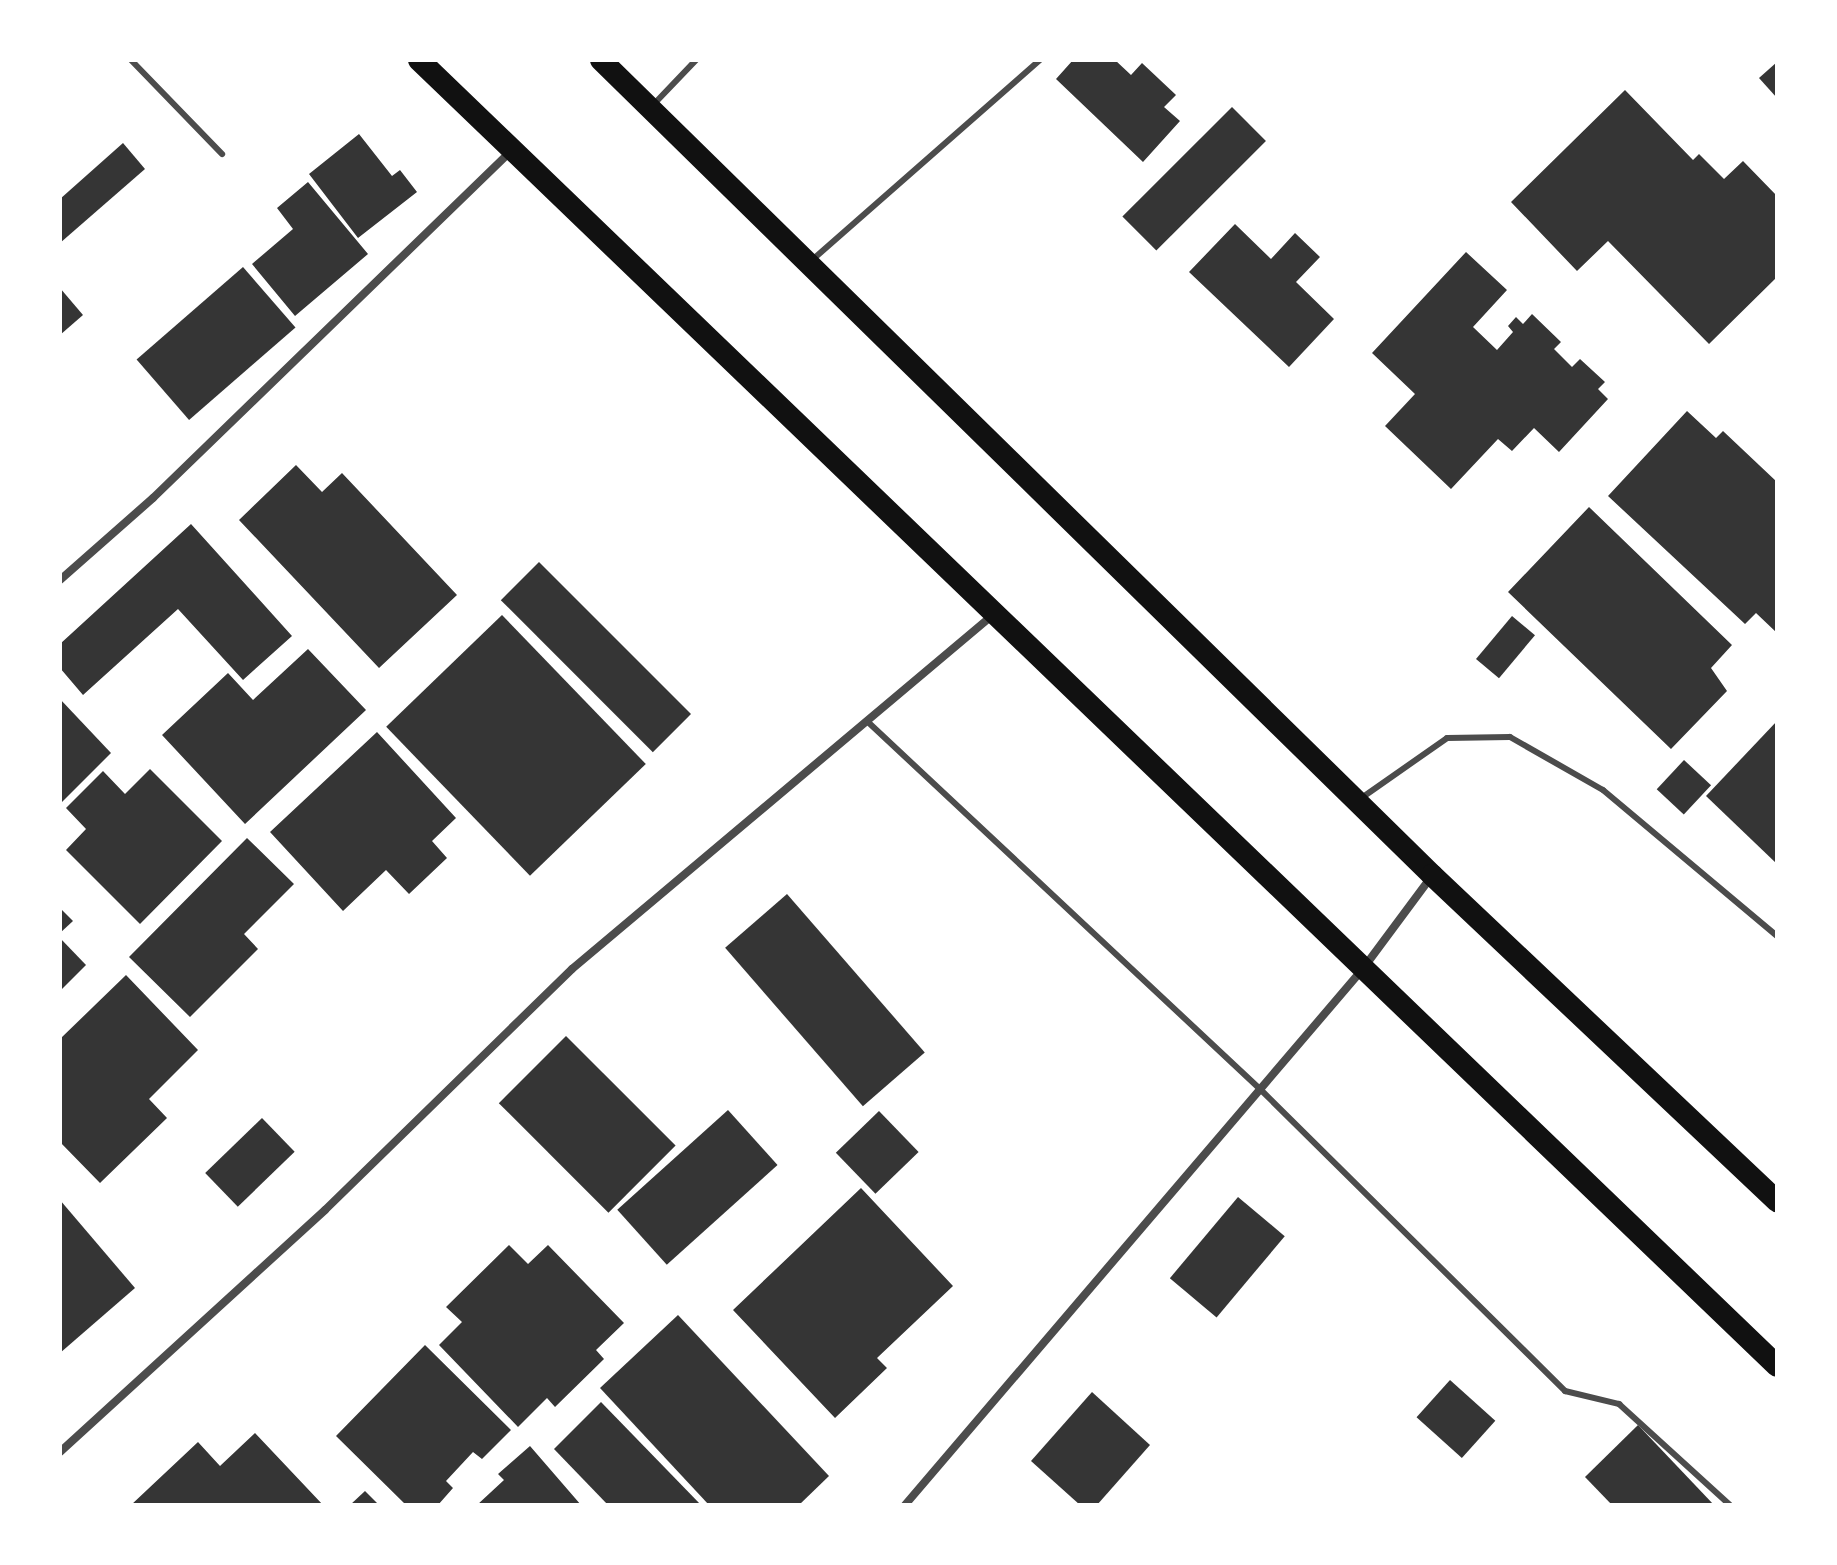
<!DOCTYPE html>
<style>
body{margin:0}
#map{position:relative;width:1837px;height:1565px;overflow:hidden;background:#fff;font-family:"Asap Condensed",sans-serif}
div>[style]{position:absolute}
.building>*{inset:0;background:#353535;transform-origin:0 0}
.service>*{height:6px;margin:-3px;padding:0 3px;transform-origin:3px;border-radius:3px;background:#4c4c4c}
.minor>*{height:8px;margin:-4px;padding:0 4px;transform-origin:4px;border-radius:4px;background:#4c4c4c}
.trunk>*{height:22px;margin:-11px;padding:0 11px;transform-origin:11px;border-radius:11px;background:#111}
span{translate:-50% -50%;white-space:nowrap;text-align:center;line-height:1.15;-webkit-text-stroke:6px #fff;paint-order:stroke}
.frame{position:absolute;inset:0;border:62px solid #fff;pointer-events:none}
</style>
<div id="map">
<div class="building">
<div style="clip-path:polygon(1073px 60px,1115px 60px,1131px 75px,1142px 63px,1176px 95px,1164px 107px,1180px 121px,1143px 162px,1056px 79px)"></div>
<div style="clip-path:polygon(1777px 62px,1777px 98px,1759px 78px)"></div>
<div style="clip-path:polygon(1625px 90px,1693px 160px,1699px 154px,1724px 179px,1743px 161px,1777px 196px,1777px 277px,1709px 344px,1608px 241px,1577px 271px,1511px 202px)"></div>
<div style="left:1232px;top:107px;width:48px;height:155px;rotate:45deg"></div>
<div style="clip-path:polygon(359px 134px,392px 176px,400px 170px,417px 192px,358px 238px,309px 174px)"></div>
<div style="clip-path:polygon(123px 143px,145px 169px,60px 243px,60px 199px)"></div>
<div style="clip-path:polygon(308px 182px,368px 254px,295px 316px,252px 264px,293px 229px,277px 208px)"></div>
<div style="clip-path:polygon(1235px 224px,1271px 259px,1295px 233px,1320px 257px,1296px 282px,1334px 319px,1289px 367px,1189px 272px)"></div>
<div style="clip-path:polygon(1466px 252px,1507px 290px,1473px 327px,1497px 350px,1513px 332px,1508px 326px,1516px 317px,1523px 324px,1532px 314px,1561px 342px,1554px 349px,1572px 367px,1580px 359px,1605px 382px,1598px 389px,1608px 399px,1559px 452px,1534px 428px,1512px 451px,1498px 439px,1451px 489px,1385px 426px,1415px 394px,1372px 353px)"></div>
<div style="left:243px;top:267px;width:80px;height:141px;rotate:49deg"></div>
<div style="clip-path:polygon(60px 288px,83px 315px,60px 335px)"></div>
<div style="clip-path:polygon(1687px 411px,1716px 438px,1723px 431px,1777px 482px,1777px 633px,1756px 613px,1745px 624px,1608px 496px)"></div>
<div style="clip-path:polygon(296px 465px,322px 492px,342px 473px,457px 595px,379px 668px,239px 520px)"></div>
<div style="clip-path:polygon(1589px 507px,1732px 645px,1711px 668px,1727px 691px,1671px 749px,1508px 592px)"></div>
<div style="clip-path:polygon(191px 524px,292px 636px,243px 680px,178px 609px,83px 695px,60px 668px,60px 644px)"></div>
<div style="left:539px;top:562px;width:215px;height:54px;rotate:45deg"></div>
<div style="left:502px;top:615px;width:207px;height:161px;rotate:46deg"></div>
<div style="left:1512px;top:616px;width:30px;height:56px;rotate:40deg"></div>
<div style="clip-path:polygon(308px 649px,366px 710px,245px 824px,162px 735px,228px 673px,253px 700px)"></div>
<div style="clip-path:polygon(60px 699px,111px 753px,60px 804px)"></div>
<div style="clip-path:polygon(1777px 721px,1777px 864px,1706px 796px)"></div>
<div style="clip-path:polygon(377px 732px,456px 818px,432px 841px,447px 858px,409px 894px,386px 870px,343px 911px,270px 832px)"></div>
<div style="left:1684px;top:760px;width:37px;height:40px;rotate:43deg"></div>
<div style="clip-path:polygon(150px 769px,222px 841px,140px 924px,66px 850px,86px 829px,66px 808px,103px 771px,125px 794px)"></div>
<div style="clip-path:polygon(247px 838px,294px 884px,244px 934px,258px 949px,190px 1017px,129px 957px)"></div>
<div style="left:787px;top:894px;width:210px;height:82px;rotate:49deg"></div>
<div style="clip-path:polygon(60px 908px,73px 921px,60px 933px)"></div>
<div style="clip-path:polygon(60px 938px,86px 965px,60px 991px)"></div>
<div style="clip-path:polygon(126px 975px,198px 1050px,149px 1099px,167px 1118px,100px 1183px,60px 1142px,60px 1039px)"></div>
<div style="left:566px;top:1036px;width:155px;height:95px;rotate:45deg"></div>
<div style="left:728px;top:1110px;width:74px;height:149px;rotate:48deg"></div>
<div style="left:879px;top:1111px;width:57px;height:60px;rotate:46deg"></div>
<div style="left:262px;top:1118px;width:47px;height:79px;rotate:46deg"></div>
<div style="clip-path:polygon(861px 1188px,953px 1286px,877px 1358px,887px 1368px,835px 1418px,733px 1310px)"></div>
<div style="left:1238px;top:1197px;width:61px;height:106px;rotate:40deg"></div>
<div style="clip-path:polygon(60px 1200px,135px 1288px,60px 1353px)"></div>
<div style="clip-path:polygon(509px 1245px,528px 1264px,548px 1245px,624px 1323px,596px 1350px,604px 1359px,555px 1407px,547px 1398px,518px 1427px,439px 1345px,462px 1322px,446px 1307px)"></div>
<div style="clip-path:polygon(678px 1315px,829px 1476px,799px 1505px,709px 1505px,600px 1388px)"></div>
<div style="clip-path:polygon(425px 1345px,511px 1430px,482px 1459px,473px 1452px,446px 1481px,453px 1488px,438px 1505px,406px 1505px,336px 1436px)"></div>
<div style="left:1450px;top:1380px;width:61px;height:50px;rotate:42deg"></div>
<div style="clip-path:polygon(1092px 1392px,1150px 1445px,1097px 1505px,1080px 1505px,1031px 1461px)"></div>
<div style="clip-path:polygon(601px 1402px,701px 1505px,608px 1505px,554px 1449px)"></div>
<div style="clip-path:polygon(1638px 1425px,1714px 1505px,1612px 1505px,1585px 1477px)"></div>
<div style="clip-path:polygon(255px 1433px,323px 1505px,131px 1505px,198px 1442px,220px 1466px)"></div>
<div style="clip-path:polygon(530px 1446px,581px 1505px,477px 1505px,504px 1480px,498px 1474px)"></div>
<div style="clip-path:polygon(365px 1491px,379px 1505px,350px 1505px)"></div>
</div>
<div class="service">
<div style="left:131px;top:60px;width:131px;rotate:45.9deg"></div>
<div style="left:654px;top:104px;width:61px;rotate:-46.3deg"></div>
<div style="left:811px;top:261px;width:305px;rotate:-41.3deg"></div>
<div style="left:869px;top:723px;width:537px;rotate:43.11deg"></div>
<div style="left:1261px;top:1090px;width:428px;rotate:44.7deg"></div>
<div style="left:1565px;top:1391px;width:56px;rotate:13.5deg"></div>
<div style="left:1619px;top:1404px;width:150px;rotate:42.3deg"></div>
<div style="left:1360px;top:799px;width:106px;rotate:-35deg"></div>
<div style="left:1447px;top:738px;width:63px;rotate:-0.9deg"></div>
<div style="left:1510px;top:737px;width:107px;rotate:29.7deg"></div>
<div style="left:1603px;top:790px;width:227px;rotate:40deg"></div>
</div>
<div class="minor">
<div style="left:60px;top:580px;width:124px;rotate:-41.4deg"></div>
<div style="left:153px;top:498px;width:497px;rotate:-44.1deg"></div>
<div style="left:60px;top:1452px;width:359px;rotate:-42.4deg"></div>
<div style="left:325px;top:1210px;width:345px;rotate:-44.3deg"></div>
<div style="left:572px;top:969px;width:551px;rotate:-40.07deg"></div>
<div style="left:905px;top:1505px;width:704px;rotate:-49.5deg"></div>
<div style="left:1362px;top:970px;width:116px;rotate:-53.4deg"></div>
</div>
<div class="trunk">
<div style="left:419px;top:60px;width:1884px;rotate:43.88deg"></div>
<div style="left:601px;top:60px;width:1164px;rotate:44.44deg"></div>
<div style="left:1432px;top:875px;width:475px;rotate:43.4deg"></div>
</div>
<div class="frame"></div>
</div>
